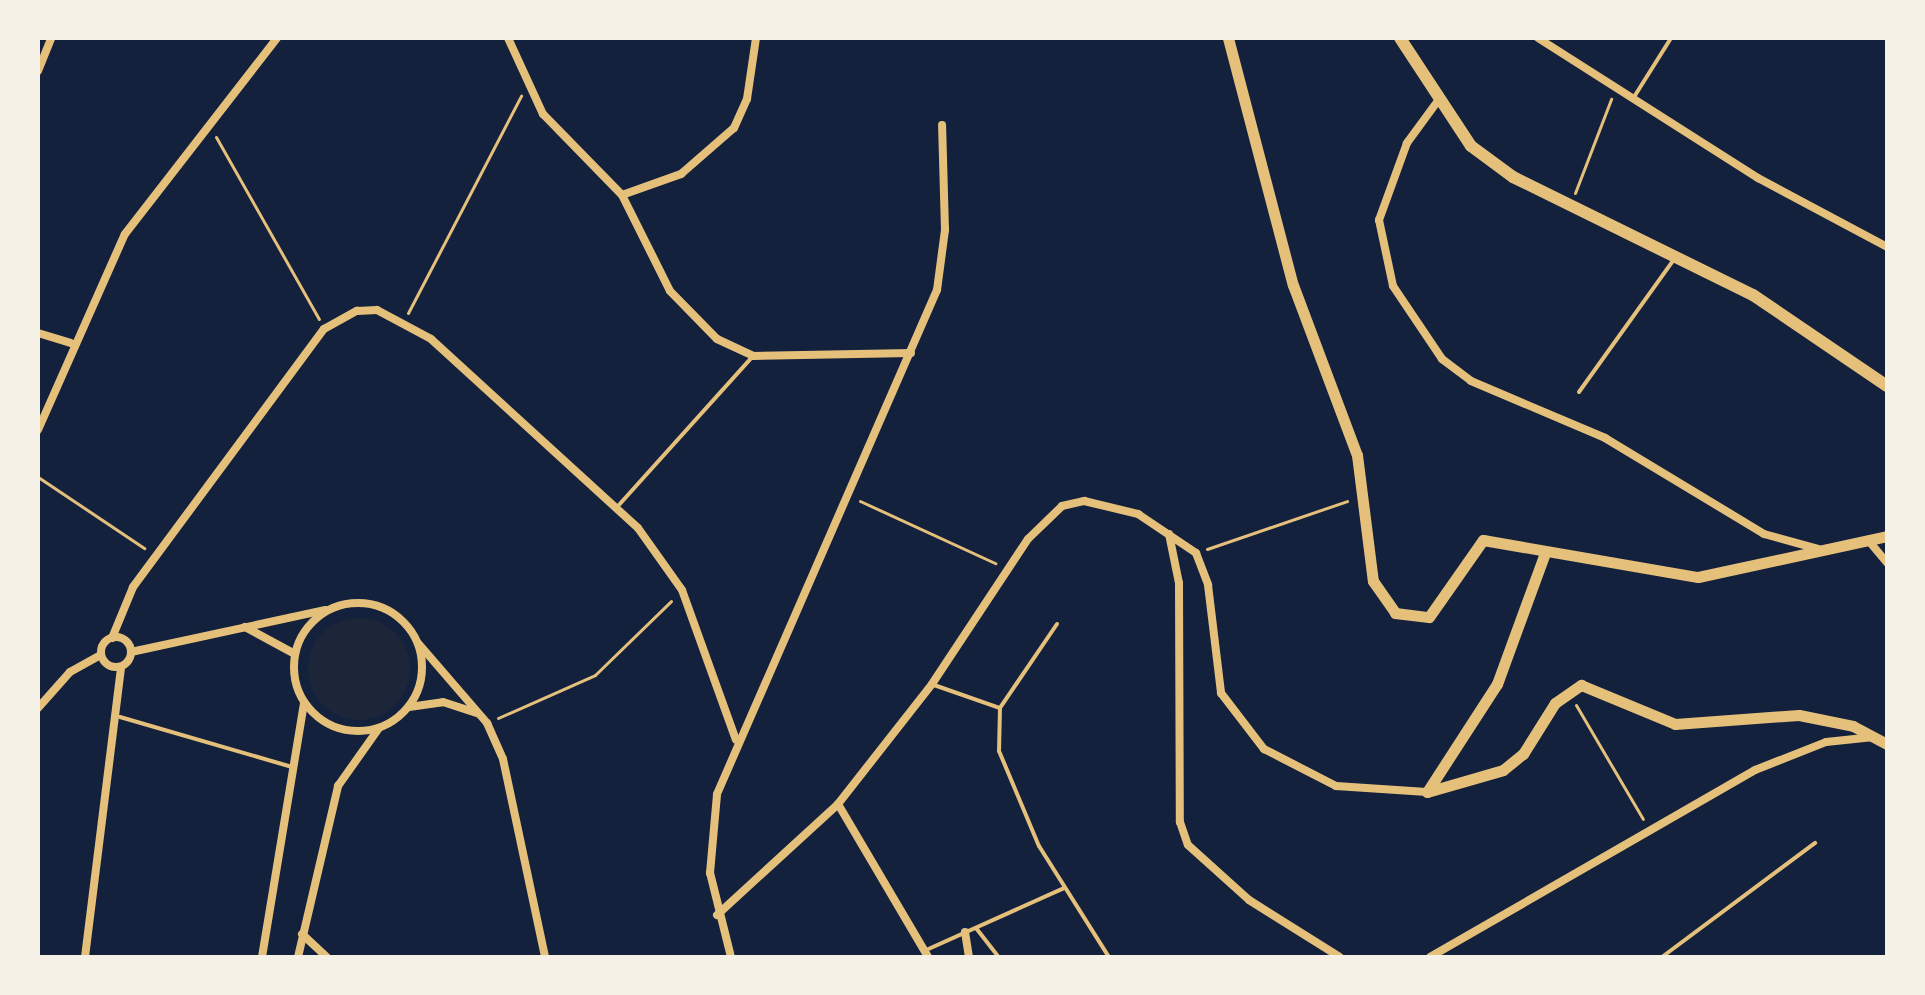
<!DOCTYPE html>
<style>
body{margin:0}
#map{position:relative;width:1925px;height:995px;overflow:hidden;background:#14213d;font-family:Lato,sans-serif}
div>[style]{position:absolute}
.green>*{inset:0;background:#1d2539}
.round{border-radius:50%}
.path>*{height:3px;margin:-1.5px;padding:0 1.5px;transform-origin:1.5px;border-radius:1.5px;background:#e5c07b}
.service>*{height:4px;margin:-2px;padding:0 2px;transform-origin:2px;border-radius:2px;background:#e5c07b}
.minor>*{height:8px;margin:-4px;padding:0 4px;transform-origin:4px;border-radius:4px;background:#e5c07b}
.minor>.ring{margin:-4px;padding:0;box-sizing:content-box;background:none;border:8px solid #e5c07b;border-radius:50%}
.tertiary>*{height:11px;margin:-5.5px;padding:0 5.5px;transform-origin:5.5px;border-radius:5.5px;background:#e5c07b}
.secondary>*{height:12px;margin:-6px;padding:0 6px;transform-origin:6px;border-radius:6px;background:#e5c07b}
span{translate:-50% -50%;white-space:nowrap;text-align:center;line-height:1.15;-webkit-text-stroke:8px #f6f1e7;paint-order:stroke}
.frame{position:absolute;inset:0;border:40px solid #f6f1e7;pointer-events:none}
</style>
<div id="map">
<div class="green">
<div class="round" style="left:308px;top:618px;width:102px;height:102px"></div>
</div>
<div class="path">
<div style="left:216px;top:137px;width:209px;rotate:60.5deg"></div>
<div style="left:1575px;top:193px;width:101px;rotate:-69deg"></div>
<div style="left:408px;top:313px;width:245px;rotate:-62.5deg"></div>
<div style="left:38px;top:477px;width:128px;rotate:33.8deg"></div>
<div style="left:860px;top:501px;width:149px;rotate:24.7deg"></div>
<div style="left:1207px;top:549px;width:148px;rotate:-18.9deg"></div>
<div style="left:1576px;top:705px;width:132px;rotate:59.6deg"></div>
<div style="left:498px;top:718px;width:106px;rotate:-23.9deg"></div>
<div style="left:595px;top:675px;width:106px;rotate:-44.2deg"></div>
</div>
<div class="service">
<div style="left:1634px;top:97px;width:70px;rotate:-57.9deg"></div>
<div style="left:1579px;top:392px;width:165px;rotate:-54.4deg"></div>
<div style="left:618px;top:506px;width:202px;rotate:-48deg"></div>
<div style="left:1057px;top:624px;width:102px;rotate:124.2deg"></div>
<div style="left:1000px;top:708px;width:43px;rotate:91.3deg"></div>
<div style="left:999px;top:751px;width:103px;rotate:67.2deg"></div>
<div style="left:1039px;top:846px;width:131px;rotate:57.8deg"></div>
<div style="left:934px;top:685px;width:70px;rotate:19.2deg"></div>
<div style="left:120px;top:717px;width:182px;rotate:16.2deg"></div>
<div style="left:976px;top:928px;width:37px;rotate:52deg"></div>
<div style="left:924px;top:951px;width:154px;rotate:-24.2deg"></div>
<div style="left:1662px;top:957px;width:191px;rotate:-36.7deg"></div>
</div>
<div class="minor">
<div style="left:508px;top:38px;width:84px;rotate:65.3deg"></div>
<div style="left:543px;top:114px;width:113px;rotate:45.7deg"></div>
<div style="left:622px;top:195px;width:107px;rotate:63.4deg"></div>
<div style="left:670px;top:291px;width:67px;rotate:45.6deg"></div>
<div style="left:717px;top:339px;width:40px;rotate:25deg"></div>
<div style="left:753px;top:356px;width:158px;rotate:-1.1deg"></div>
<div style="left:1538px;top:38px;width:261px;rotate:32.5deg"></div>
<div style="left:1758px;top:178px;width:146px;rotate:28.1deg"></div>
<div style="left:38px;top:71px;width:35px;rotate:-68deg"></div>
<div style="left:1437px;top:102px;width:51px;rotate:126.2deg"></div>
<div style="left:1407px;top:143px;width:82px;rotate:110deg"></div>
<div style="left:1379px;top:220px;width:67px;rotate:78deg"></div>
<div style="left:1393px;top:286px;width:88px;rotate:56.1deg"></div>
<div style="left:1442px;top:359px;width:36px;rotate:37deg"></div>
<div style="left:1471px;top:381px;width:146px;rotate:23deg"></div>
<div style="left:1605px;top:438px;width:186px;rotate:31.1deg"></div>
<div style="left:1764px;top:534px;width:56px;rotate:15.5deg"></div>
<div style="left:622px;top:195px;width:63px;rotate:-19.6deg"></div>
<div style="left:681px;top:174px;width:70px;rotate:-41deg"></div>
<div style="left:734px;top:128px;width:32px;rotate:-66deg"></div>
<div style="left:747px;top:99px;width:62px;rotate:-81.6deg"></div>
<div style="left:38px;top:333px;width:34px;rotate:17deg"></div>
<div style="left:38px;top:430px;width:214px;rotate:-66.1deg"></div>
<div style="left:125px;top:234px;width:248px;rotate:-52.2deg"></div>
<div style="left:1169px;top:534px;width:50px;rotate:78.5deg"></div>
<div style="left:1179px;top:583px;width:239px;rotate:89.8deg"></div>
<div style="left:1180px;top:822px;width:24px;rotate:71deg"></div>
<div style="left:1188px;top:845px;width:82px;rotate:42deg"></div>
<div style="left:1249px;top:900px;width:107px;rotate:32.1deg"></div>
<div style="left:1868px;top:540px;width:30px;rotate:50deg"></div>
<div class="ring" style="left:294px;top:603px;width:120px;height:120px"></div>
<div style="left:245px;top:627px;width:57px;rotate:28.4deg"></div>
<div class="ring" style="left:101px;top:637px;width:22px;height:22px"></div>
<div style="left:112px;top:638px;width:55px;rotate:-67.6deg"></div>
<div style="left:133px;top:587px;width:321px;rotate:-53.5deg"></div>
<div style="left:324px;top:329px;width:38px;rotate:-29deg"></div>
<div style="left:357px;top:311px;width:20px;rotate:-3deg"></div>
<div style="left:377px;top:310px;width:61px;rotate:28.2deg"></div>
<div style="left:431px;top:339px;width:280px;rotate:42.4deg"></div>
<div style="left:638px;top:528px;width:76px;rotate:54.6deg"></div>
<div style="left:682px;top:590px;width:159px;rotate:70.2deg"></div>
<div style="left:418px;top:643px;width:106px;rotate:49.2deg"></div>
<div style="left:487px;top:723px;width:39px;rotate:66deg"></div>
<div style="left:503px;top:759px;width:202px;rotate:78deg"></div>
<div style="left:131px;top:652px;width:199px;rotate:-12.2deg"></div>
<div style="left:409px;top:707px;width:34px;rotate:-8deg"></div>
<div style="left:443px;top:702px;width:36px;rotate:18deg"></div>
<div style="left:38px;top:708px;width:48px;rotate:-48.4deg"></div>
<div style="left:70px;top:672px;width:35px;rotate:-29deg"></div>
<div style="left:838px;top:804px;width:178px;rotate:59.5deg"></div>
<div style="left:717px;top:915px;width:164px;rotate:-42.5deg"></div>
<div style="left:838px;top:804px;width:152px;rotate:-51.9deg"></div>
<div style="left:932px;top:684px;width:174px;rotate:-56.5deg"></div>
<div style="left:1028px;top:539px;width:47px;rotate:-44.1deg"></div>
<div style="left:1062px;top:506px;width:23px;rotate:-13deg"></div>
<div style="left:1084px;top:501px;width:56px;rotate:13.5deg"></div>
<div style="left:1138px;top:514px;width:70px;rotate:33.9deg"></div>
<div style="left:1196px;top:553px;width:34px;rotate:69deg"></div>
<div style="left:1208px;top:585px;width:109px;rotate:83.1deg"></div>
<div style="left:1221px;top:693px;width:71px;rotate:52.5deg"></div>
<div style="left:1264px;top:749px;width:81px;rotate:27.2deg"></div>
<div style="left:1336px;top:786px;width:91px;rotate:3.8deg"></div>
<div style="left:965px;top:932px;width:25px;rotate:81deg"></div>
<div style="left:302px;top:934px;width:34px;rotate:43deg"></div>
<div style="left:85px;top:957px;width:292px;rotate:-82.9deg"></div>
<div style="left:262px;top:957px;width:258px;rotate:-80.6deg"></div>
<div style="left:298px;top:957px;width:176px;rotate:-76.8deg"></div>
<div style="left:338px;top:786px;width:71px;rotate:-54.7deg"></div>
<div style="left:731px;top:957px;width:87px;rotate:-104deg"></div>
<div style="left:710px;top:873px;width:79px;rotate:-84.9deg"></div>
<div style="left:717px;top:794px;width:550px;rotate:-66.42deg"></div>
<div style="left:937px;top:290px;width:61px;rotate:-82.4deg"></div>
<div style="left:945px;top:230px;width:105px;rotate:-91.6deg"></div>
<div style="left:1430px;top:957px;width:375px;rotate:-29.9deg"></div>
<div style="left:1755px;top:770px;width:76px;rotate:-21.5deg"></div>
<div style="left:1826px;top:742px;width:48px;rotate:-5.9deg"></div>
</div>
<div class="tertiary">
<div style="left:1228px;top:38px;width:255px;rotate:75.3deg"></div>
<div style="left:1293px;top:285px;width:182px;rotate:69.4deg"></div>
<div style="left:1357px;top:455px;width:127px;rotate:82.8deg"></div>
<div style="left:1373px;top:581px;width:39px;rotate:55deg"></div>
<div style="left:1395px;top:613px;width:34px;rotate:7deg"></div>
<div style="left:1429px;top:617px;width:94px;rotate:-55deg"></div>
<div style="left:1483px;top:540px;width:218px;rotate:9.8deg"></div>
<div style="left:1698px;top:577px;width:193px;rotate:-12.2deg"></div>
<div style="left:1427px;top:792px;width:79px;rotate:-16.1deg"></div>
<div style="left:1503px;top:770px;width:26px;rotate:-39deg"></div>
<div style="left:1523px;top:754px;width:60px;rotate:-57.9deg"></div>
<div style="left:1555px;top:703px;width:32px;rotate:-35deg"></div>
<div style="left:1581px;top:685px;width:102px;rotate:22.5deg"></div>
<div style="left:1675px;top:724px;width:124px;rotate:-4.2deg"></div>
<div style="left:1799px;top:715px;width:55px;rotate:11.5deg"></div>
<div style="left:1853px;top:726px;width:38px;rotate:28deg"></div>
<div style="left:1427px;top:792px;width:129px;rotate:-57.1deg"></div>
<div style="left:1497px;top:684px;width:140px;rotate:-69.9deg"></div>
</div>
<div class="secondary">
<div style="left:1400px;top:38px;width:129px;rotate:56.7deg"></div>
<div style="left:1471px;top:146px;width:52px;rotate:36.4deg"></div>
<div style="left:1513px;top:177px;width:267px;rotate:26.2deg"></div>
<div style="left:1753px;top:295px;width:162px;rotate:34.2deg"></div>
</div>
<div class="frame"></div>
</div>
